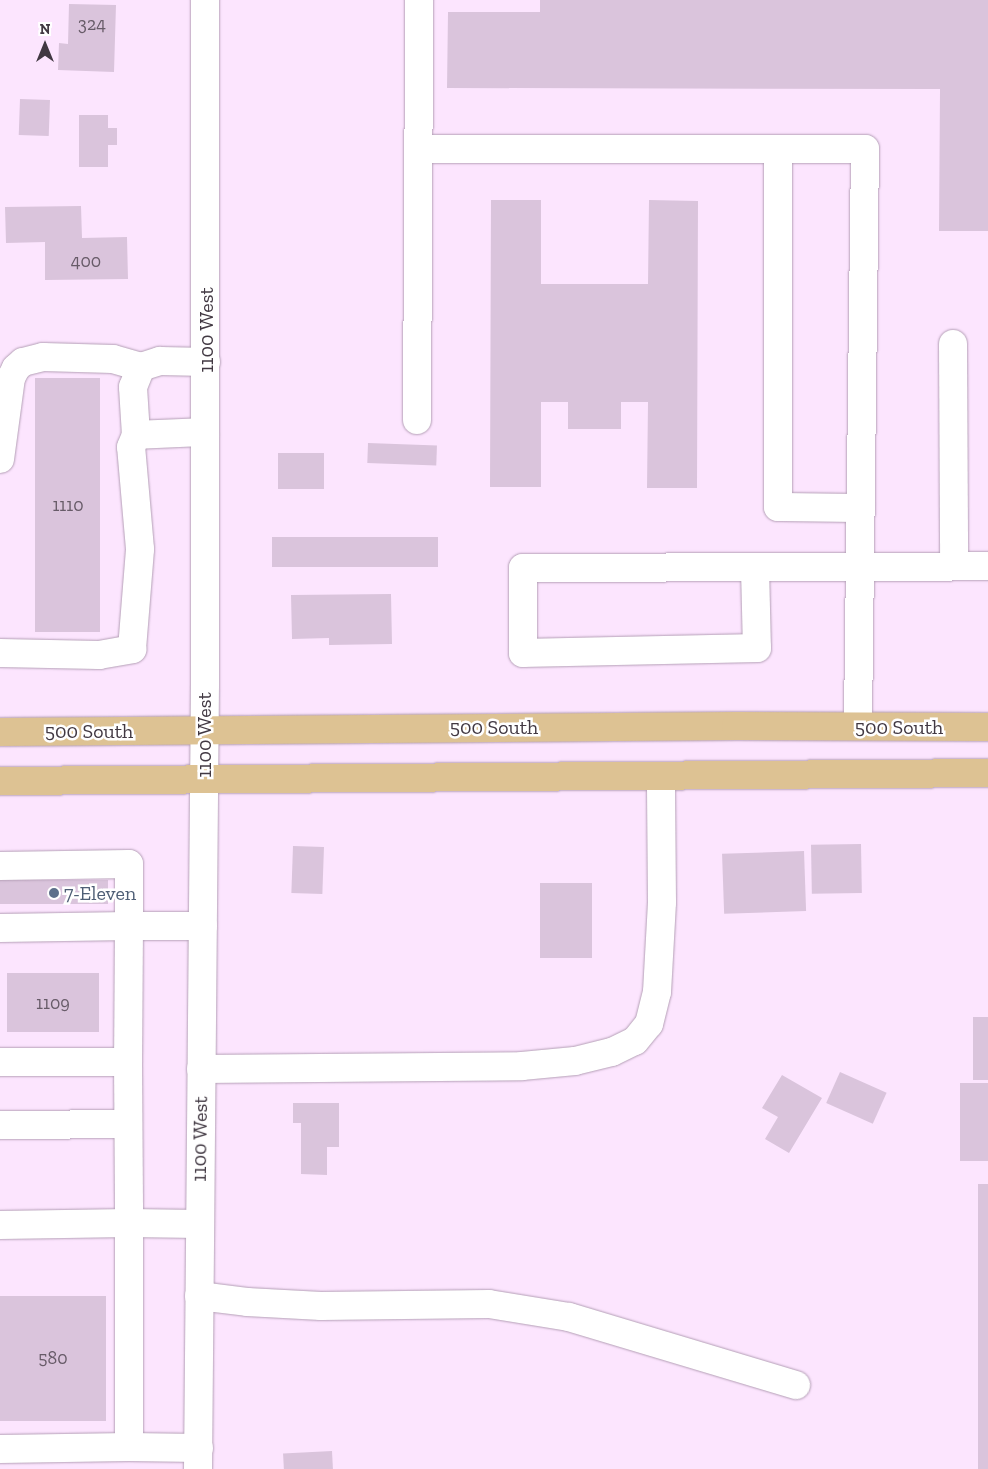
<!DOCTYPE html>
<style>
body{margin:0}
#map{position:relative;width:988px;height:1469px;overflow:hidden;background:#fce5fe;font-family:"Zilla Slab",serif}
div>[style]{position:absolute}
.building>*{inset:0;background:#dac4dc;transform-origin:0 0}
.roads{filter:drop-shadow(0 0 1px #b49fb6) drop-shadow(0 0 1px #b49fb6)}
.minor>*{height:28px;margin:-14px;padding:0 14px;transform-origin:14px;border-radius:14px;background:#fff}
.major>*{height:28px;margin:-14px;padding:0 14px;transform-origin:14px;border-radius:14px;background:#ddc293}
.dots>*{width:14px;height:14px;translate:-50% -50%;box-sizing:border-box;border:2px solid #fff;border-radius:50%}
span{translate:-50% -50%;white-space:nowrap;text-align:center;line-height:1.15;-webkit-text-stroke:5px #fff;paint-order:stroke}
.number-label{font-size:18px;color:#675b68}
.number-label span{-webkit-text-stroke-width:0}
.street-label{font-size:20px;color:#413842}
.service-label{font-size:20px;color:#4e5e75}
.left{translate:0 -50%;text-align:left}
.north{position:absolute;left:20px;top:20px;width:50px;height:50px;-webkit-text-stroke:4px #fff;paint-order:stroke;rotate:0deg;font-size:14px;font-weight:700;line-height:20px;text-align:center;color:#413842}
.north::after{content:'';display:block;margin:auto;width:18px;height:22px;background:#413842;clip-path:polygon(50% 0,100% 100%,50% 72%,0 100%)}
</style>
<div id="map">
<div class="building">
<div style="clip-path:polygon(540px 0,988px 0,988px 231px,939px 231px,940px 89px,447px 88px,448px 12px,540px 12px)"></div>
<div style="clip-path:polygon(69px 4px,116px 5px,114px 72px,58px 70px,59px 43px,68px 44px)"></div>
<div style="left:20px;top:99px;width:30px;height:36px;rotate:2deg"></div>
<div style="clip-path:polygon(79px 115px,108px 115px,108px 128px,117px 128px,117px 145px,108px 145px,108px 167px,79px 167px)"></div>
<div style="clip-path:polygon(491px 200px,541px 200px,541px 284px,648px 284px,649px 200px,698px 201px,697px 488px,647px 488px,648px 402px,621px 402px,621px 429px,568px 429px,568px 402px,541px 402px,541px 487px,490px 487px)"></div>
<div style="clip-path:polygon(81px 206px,82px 238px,127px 237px,128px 279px,45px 280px,45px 242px,6px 243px,5px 207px)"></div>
<div style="left:35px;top:378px;width:65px;height:254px"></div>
<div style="left:368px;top:443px;width:69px;height:20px;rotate:2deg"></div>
<div style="left:324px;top:453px;width:36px;height:46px;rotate:90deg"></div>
<div style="left:438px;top:537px;width:30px;height:166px;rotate:90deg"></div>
<div style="clip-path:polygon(391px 594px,392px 644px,329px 645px,329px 638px,292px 639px,291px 595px)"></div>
<div style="left:861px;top:844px;width:49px;height:50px;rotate:89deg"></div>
<div style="left:293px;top:846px;width:31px;height:47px;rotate:2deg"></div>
<div style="left:804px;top:851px;width:60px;height:82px;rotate:88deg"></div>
<div style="left:108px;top:880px;width:24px;height:108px;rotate:90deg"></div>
<div style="left:540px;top:883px;width:52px;height:75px"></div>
<div style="left:7px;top:973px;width:92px;height:59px"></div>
<div style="left:988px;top:1017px;width:63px;height:15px;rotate:90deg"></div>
<div style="left:840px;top:1072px;width:51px;height:34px;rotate:24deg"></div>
<div style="clip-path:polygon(782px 1075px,822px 1098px,789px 1153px,765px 1139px,778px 1117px,762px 1108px)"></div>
<div style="left:960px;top:1083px;width:28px;height:78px"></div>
<div style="clip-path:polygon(293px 1103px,339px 1103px,339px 1147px,327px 1147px,327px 1175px,301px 1174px,301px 1123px,293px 1123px)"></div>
<div style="left:978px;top:1184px;width:10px;height:285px"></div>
<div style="left:0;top:1296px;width:106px;height:125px"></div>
<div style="left:332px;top:1451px;width:18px;height:49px;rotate:87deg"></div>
</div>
<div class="roads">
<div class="minor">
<div style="left:418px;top:149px;width:447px"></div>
<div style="left:865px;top:149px;width:577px;rotate:90.7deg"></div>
<div style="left:778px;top:149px;width:358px;rotate:90deg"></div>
<div style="left:778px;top:507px;width:83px;rotate:0.7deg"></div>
<div style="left:953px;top:344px;width:222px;rotate:89.7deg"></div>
<div style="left:417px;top:420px;width:420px;rotate:-89.7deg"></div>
<div style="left:136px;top:435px;width:48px;rotate:-93.6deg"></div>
<div style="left:133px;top:387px;width:22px;rotate:-68deg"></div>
<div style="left:141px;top:367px;width:20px;rotate:-18deg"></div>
<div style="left:160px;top:361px;width:46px;rotate:1.2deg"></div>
<div style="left:0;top:459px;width:82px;rotate:-82.3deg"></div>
<div style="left:11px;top:378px;width:11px;rotate:-63deg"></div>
<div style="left:16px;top:368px;width:9px;rotate:-41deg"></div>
<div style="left:23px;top:362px;width:21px;rotate:-14deg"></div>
<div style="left:43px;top:357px;width:70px;rotate:1.6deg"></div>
<div style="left:113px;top:359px;width:29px;rotate:16deg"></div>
<div style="left:755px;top:568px;width:80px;rotate:88.6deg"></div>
<div style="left:757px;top:648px;width:234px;rotate:178.8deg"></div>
<div style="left:523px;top:653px;width:85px;rotate:-90deg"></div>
<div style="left:523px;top:568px;width:465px;rotate:-0.2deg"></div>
<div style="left:0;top:653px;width:99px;rotate:1.2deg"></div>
<div style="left:99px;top:655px;width:34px;rotate:-10deg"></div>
<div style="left:132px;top:649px;width:100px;rotate:-85.4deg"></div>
<div style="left:140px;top:549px;width:102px;rotate:-95deg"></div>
<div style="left:131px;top:447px;width:13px;rotate:-67deg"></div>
<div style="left:136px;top:435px;width:69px;rotate:-2.5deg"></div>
<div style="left:0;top:866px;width:129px;rotate:-0.9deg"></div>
<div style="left:129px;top:864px;width:62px;rotate:90deg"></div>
<div style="left:129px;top:926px;width:74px"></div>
<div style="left:0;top:928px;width:129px;rotate:-0.9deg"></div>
<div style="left:129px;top:926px;width:136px;rotate:90.4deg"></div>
<div style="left:128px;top:1062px;width:128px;rotate:180deg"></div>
<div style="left:128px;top:1062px;width:161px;rotate:89.6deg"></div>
<div style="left:129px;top:1223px;width:70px;rotate:0.8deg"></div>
<div style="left:201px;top:1069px;width:321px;rotate:-0.5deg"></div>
<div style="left:522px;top:1066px;width:53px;rotate:-5.4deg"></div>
<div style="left:575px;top:1061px;width:38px;rotate:-14deg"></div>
<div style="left:612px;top:1052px;width:25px;rotate:-26deg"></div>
<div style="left:635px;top:1041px;width:22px;rotate:-51deg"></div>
<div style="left:649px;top:1024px;width:33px;rotate:-76deg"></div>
<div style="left:657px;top:992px;width:90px;rotate:-86.8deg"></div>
<div style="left:662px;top:902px;width:126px;rotate:-90.5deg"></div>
<div style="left:0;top:1125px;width:128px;rotate:-0.4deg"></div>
<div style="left:0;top:1225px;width:129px;rotate:-0.9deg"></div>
<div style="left:129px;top:1223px;width:224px;rotate:90deg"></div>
<div style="left:129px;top:1447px;width:70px;rotate:0.8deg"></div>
<div style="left:199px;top:1296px;width:48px;rotate:7.1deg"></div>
<div style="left:247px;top:1302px;width:74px;rotate:3.1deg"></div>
<div style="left:321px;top:1306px;width:168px;rotate:-0.7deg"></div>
<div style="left:489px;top:1304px;width:81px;rotate:9.2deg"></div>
<div style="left:569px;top:1317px;width:237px;rotate:16.7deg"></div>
<div style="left:0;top:1449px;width:129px;rotate:-0.9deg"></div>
<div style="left:198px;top:1469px;width:784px;rotate:-89.49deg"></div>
<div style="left:205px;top:685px;width:685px;rotate:-90deg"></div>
</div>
<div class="major">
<div style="left:0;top:732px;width:736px;rotate:-0.47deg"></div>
<div style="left:736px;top:726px;width:252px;rotate:0.2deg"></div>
<div style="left:0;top:781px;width:988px;rotate:-0.46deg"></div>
</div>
</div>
<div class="dots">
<div style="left:54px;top:893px;background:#5c6f8a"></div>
</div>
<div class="number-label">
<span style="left:92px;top:24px">324</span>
<span style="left:86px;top:261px">400</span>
<span style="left:68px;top:505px">1110</span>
<span style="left:53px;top:1003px">1109</span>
<span style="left:53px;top:1358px">580</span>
</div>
<div class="street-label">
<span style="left:206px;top:330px;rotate:-90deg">1100 West</span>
<span style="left:494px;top:727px">500 South</span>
<span style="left:899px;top:727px">500 South</span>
<span style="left:89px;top:731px">500 South</span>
<span style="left:204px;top:735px;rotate:-90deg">1100 West</span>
<span style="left:200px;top:1139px;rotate:-89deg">1100 West</span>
</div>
<div class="service-label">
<span class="left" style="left:64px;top:893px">7-Eleven</span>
</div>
<div class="north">N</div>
</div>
